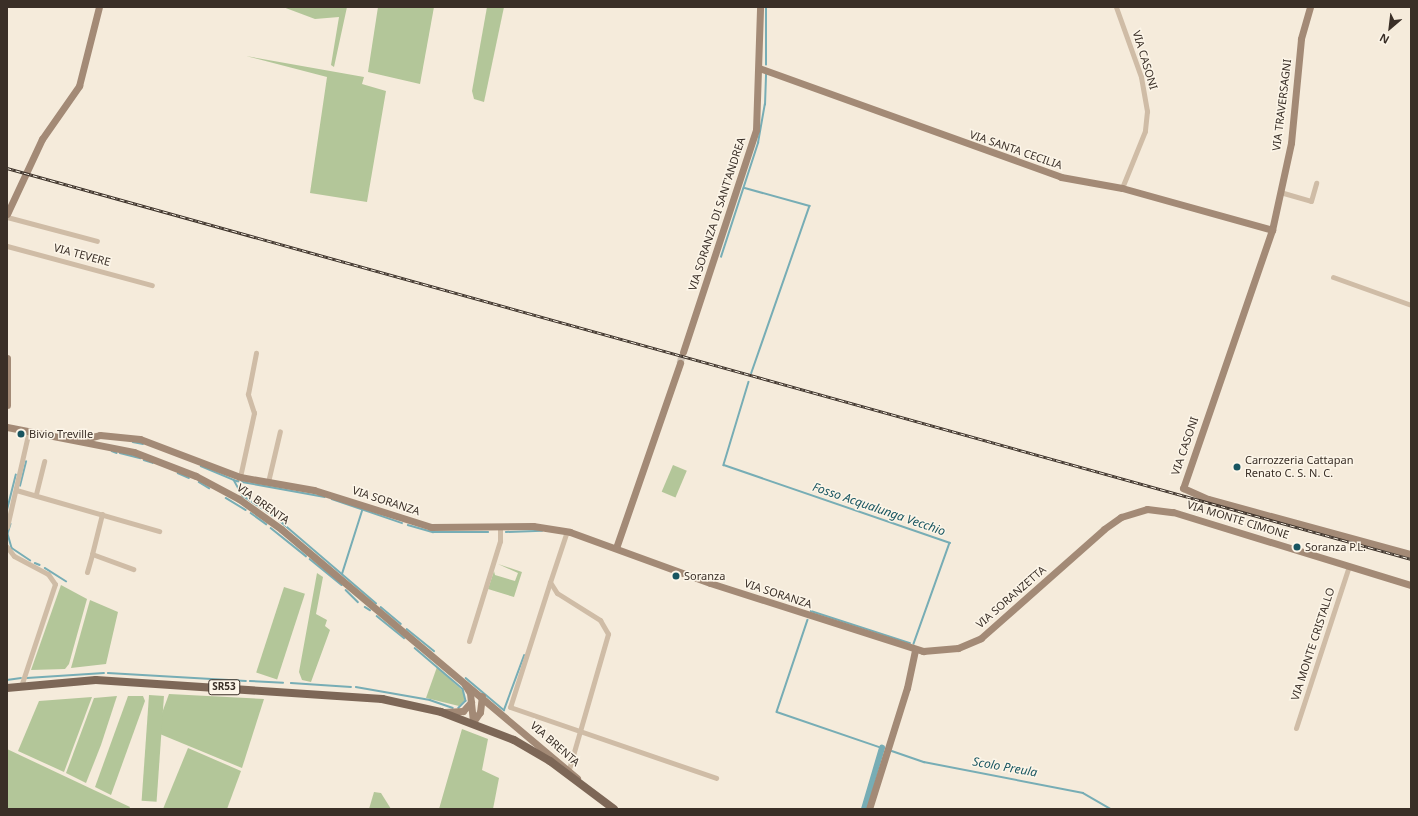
<!DOCTYPE html>
<style>
body{margin:0}
#map{position:relative;width:1418px;height:816px;overflow:hidden;background:#f5ebdb;font-family:"Noto Sans",sans-serif}
div>[style]{position:absolute}
.green>*{inset:0;background:#b3c699;transform-origin:0 0}
.stream>*{height:1.5px;margin:-0.75px;padding:0 0.75px;transform-origin:0.75px;border-radius:0.75px;background:#77adb5}
.canal>*{height:6px;margin:-3px;padding:0 3px;transform-origin:3px;border-radius:3px;background:#77adb5}
.secondary-tunnel>*{height:7px;margin-top:-3.5px;transform-origin:0;background:repeating-linear-gradient(90deg,#d0c5b7 0 7px,transparent 0 10.5px)}
.street>*{height:5px;margin:-2.5px;padding:0 2.5px;transform-origin:2.5px;border-radius:2.5px;background:#cfbca6}
.secondary>*{height:7px;margin:-3.5px;padding:0 3.5px;transform-origin:3.5px;border-radius:3.5px;background:#a38a76}
.primary>*{height:8px;margin:-4px;padding:0 4px;transform-origin:4px;border-radius:4px;background:#7d6757}
.rail>*{height:3px;margin-top:-1.5px;transform-origin:0;background:repeating-linear-gradient(90deg,#fcf5e8 0 4.5px,#3a2f27 0 9px);box-sizing:border-box;border-block:1px solid #3a2f27}
.dots>*{width:11px;height:11px;translate:-50% -50%;box-sizing:border-box;border:2px solid #fcf5e8;border-radius:50%}
span{translate:-50% -50%;white-space:nowrap;text-align:center;line-height:1.15;-webkit-text-stroke:3px #fcf5e8;paint-order:stroke}
.shield-label span{padding:1px 3px;background:#fcf5e8;border:1px solid;border-radius:3px;-webkit-text-stroke-width:0}
.shield-label{font-size:10px;color:#3a2f27;font-weight:700}
.street-label{font-size:11px;color:#3a2f27}
.poi-label{font-size:11px;color:#3a2f27}
.left{translate:0 -50%;text-align:left}
.water-label{font-size:12px;color:#185560;font-style:italic}
.frame{position:absolute;inset:0;border:8px solid #3a2f27;pointer-events:none}
.north{position:absolute;left:1370px;top:8px;width:40px;height:40px;-webkit-text-stroke:3px #fcf5e8;paint-order:stroke;rotate:208deg;font-size:11px;font-weight:700;line-height:16px;text-align:center;color:#3a2f27}
.north::after{content:'';display:block;margin:auto;width:14px;height:18px;background:#3a2f27;clip-path:polygon(50% 0,100% 100%,50% 72%,0 100%)}
</style>
<div id="map">
<div class="green">
<div style="clip-path:polygon(283px 7px,347px 7px,334px 67px,331px 65px,339px 17px,315px 19px)"></div>
<div style="clip-path:polygon(378px 7px,434px 7px,420px 84px,368px 72px)"></div>
<div style="clip-path:polygon(487px 7px,504px 7px,484px 102px,474px 99px,472px 91px)"></div>
<div style="clip-path:polygon(246px 56px,364px 77px,362px 84px,386px 91px,367px 202px,310px 193px,327px 77px)"></div>
<div style="left:673px;top:465px;width:15px;height:29px;rotate:23deg"></div>
<div style="clip-path:polygon(498px 564px,522px 572px,514px 597px,488px 589px,494px 571px,495px 575px,515px 581px,518px 573px)"></div>
<div style="clip-path:polygon(317px 573px,323px 577px,316px 614px,327px 620px,325px 626px,330px 630px,311px 682px,302px 680px,299px 672px)"></div>
<div style="clip-path:polygon(61px 585px,87px 599px,69px 664px,65px 669px,31px 670px)"></div>
<div style="left:284px;top:587px;width:22px;height:90px;rotate:18deg"></div>
<div style="clip-path:polygon(90px 600px,118px 612px,106px 664px,71px 668px)"></div>
<div style="clip-path:polygon(437px 667px,464px 692px,464px 701px,459px 706px,426px 698px)"></div>
<div style="clip-path:polygon(169px 694px,264px 699px,242px 768px,155px 732px)"></div>
<div style="left:149px;top:695px;width:15px;height:106px;rotate:4deg"></div>
<div style="clip-path:polygon(117px 696px,101px 745px,86px 783px,66px 773px,94px 698px)"></div>
<div style="clip-path:polygon(128px 696px,143px 696px,145px 701px,111px 795px,95px 787px)"></div>
<div style="clip-path:polygon(92px 697px,64px 772px,18px 751px,39px 701px)"></div>
<div style="clip-path:polygon(462px 729px,488px 739px,482px 770px,499px 778px,493px 809px,439px 809px)"></div>
<div style="clip-path:polygon(188px 748px,241px 771px,227px 809px,163px 809px)"></div>
<div style="clip-path:polygon(7px 749px,130px 807px,129px 809px,7px 809px)"></div>
<div style="clip-path:polygon(374px 792px,381px 793px,391px 809px,369px 809px)"></div>
</div>
<div class="stream">
<div style="left:766px;top:65px;width:58px;rotate:-90deg"></div>
<div style="left:745px;top:188px;width:67px;rotate:15.5deg"></div>
<div style="left:810px;top:206px;width:177px;rotate:109.2deg"></div>
<div style="left:721px;top:257px;width:120px;rotate:-72deg"></div>
<div style="left:758px;top:143px;width:39px;rotate:-80deg"></div>
<div style="left:765px;top:105px;width:32px;rotate:-88deg"></div>
<div style="left:749px;top:382px;width:87px;rotate:106.8deg"></div>
<div style="left:724px;top:465px;width:239px;rotate:19deg"></div>
<div style="left:950px;top:543px;width:107px;rotate:109.6deg"></div>
<div style="left:133px;top:442px;width:10px;rotate:11deg"></div>
<div style="left:112px;top:451px;width:5px;rotate:22deg"></div>
<div style="left:120px;top:453px;width:21px;rotate:14deg"></div>
<div style="left:144px;top:460px;width:9px;rotate:18deg"></div>
<div style="left:201px;top:466px;width:39px;rotate:23deg"></div>
<div style="left:237px;top:481px;width:89px;rotate:10.3deg"></div>
<div style="left:178px;top:473px;width:12px;rotate:24deg"></div>
<div style="left:234px;top:480px;width:18px;rotate:61deg"></div>
<div style="left:243px;top:496px;width:35px;rotate:33deg"></div>
<div style="left:199px;top:482px;width:12px;rotate:31deg"></div>
<div style="left:20px;top:486px;width:25px;rotate:-76deg"></div>
<div style="left:226px;top:498px;width:23px;rotate:31deg"></div>
<div style="left:332px;top:499px;width:74px;rotate:18.9deg"></div>
<div style="left:7px;top:510px;width:36px;rotate:-76deg"></div>
<div style="left:251px;top:513px;width:19px;rotate:36deg"></div>
<div style="left:279px;top:520px;width:128px;rotate:40.6deg"></div>
<div style="left:11px;top:524px;width:10px;rotate:107deg"></div>
<div style="left:8px;top:534px;width:15px;rotate:74deg"></div>
<div style="left:12px;top:548px;width:22px;rotate:34deg"></div>
<div style="left:408px;top:525px;width:26px;rotate:16deg"></div>
<div style="left:433px;top:532px;width:55px"></div>
<div style="left:271px;top:528px;width:45px;rotate:38.7deg"></div>
<div style="left:506px;top:532px;width:36px;rotate:-2deg"></div>
<div style="left:310px;top:559px;width:41px;rotate:39.1deg"></div>
<div style="left:35px;top:563px;width:5px;rotate:22deg"></div>
<div style="left:45px;top:568px;width:25px;rotate:32deg"></div>
<div style="left:342px;top:574px;width:66px;rotate:-72.4deg"></div>
<div style="left:346px;top:590px;width:17px;rotate:45deg"></div>
<div style="left:365px;top:607px;width:6px;rotate:31deg"></div>
<div style="left:381px;top:607px;width:26px;rotate:40deg"></div>
<div style="left:811px;top:611px;width:104px;rotate:17.9deg"></div>
<div style="left:377px;top:616px;width:35px;rotate:39deg"></div>
<div style="left:808px;top:620px;width:97px;rotate:108.6deg"></div>
<div style="left:777px;top:712px;width:111px;rotate:18.9deg"></div>
<div style="left:407px;top:629px;width:35px;rotate:39deg"></div>
<div style="left:415px;top:648px;width:63px;rotate:40.5deg"></div>
<div style="left:463px;top:689px;width:12px;rotate:76deg"></div>
<div style="left:466px;top:701px;width:10px;rotate:135deg"></div>
<div style="left:108px;top:673px;width:138px;rotate:3.3deg"></div>
<div style="left:27px;top:678px;width:77px;rotate:-3.7deg"></div>
<div style="left:466px;top:678px;width:50px;rotate:40.1deg"></div>
<div style="left:504px;top:710px;width:58px;rotate:-69.7deg"></div>
<div style="left:7px;top:680px;width:14px;rotate:-8deg"></div>
<div style="left:250px;top:681px;width:33px;rotate:3deg"></div>
<div style="left:291px;top:683px;width:60px;rotate:3.8deg"></div>
<div style="left:356px;top:687px;width:75px;rotate:10deg"></div>
<div style="left:430px;top:700px;width:24px;rotate:19deg"></div>
<div style="left:892px;top:751px;width:34px;rotate:19deg"></div>
<div style="left:924px;top:762px;width:162px;rotate:11deg"></div>
<div style="left:1083px;top:793px;width:32px;rotate:30deg"></div>
</div>
<div class="canal">
<div style="left:864px;top:809px;width:64px;rotate:-73.6deg"></div>
</div>
<div class="secondary-tunnel">
<div style="left:680px;top:363px;width:11px;rotate:-75deg"></div>
</div>
<div class="street">
<div style="left:1116px;top:7px;width:74px;rotate:70.3deg"></div>
<div style="left:1141px;top:77px;width:35px;rotate:80deg"></div>
<div style="left:1147px;top:111px;width:20px;rotate:96deg"></div>
<div style="left:1145px;top:131px;width:61px;rotate:112deg"></div>
<div style="left:1280px;top:192px;width:32px;rotate:16deg"></div>
<div style="left:1311px;top:201px;width:19px;rotate:-74deg"></div>
<div style="left:7px;top:217px;width:93px;rotate:14.9deg"></div>
<div style="left:7px;top:246px;width:150px;rotate:15.1deg"></div>
<div style="left:1333px;top:277px;width:83px;rotate:19.7deg"></div>
<div style="left:240px;top:477px;width:66px;rotate:-77.7deg"></div>
<div style="left:254px;top:413px;width:20px;rotate:-108deg"></div>
<div style="left:248px;top:394px;width:42px;rotate:-79deg"></div>
<div style="left:268px;top:482px;width:52px;rotate:-76.8deg"></div>
<div style="left:16px;top:490px;width:149px;rotate:16deg"></div>
<div style="left:36px;top:494px;width:34px;rotate:-76deg"></div>
<div style="left:102px;top:514px;width:41px;rotate:104deg"></div>
<div style="left:92px;top:554px;width:44px;rotate:20.1deg"></div>
<div style="left:7px;top:527px;width:99px;rotate:-77.2deg"></div>
<div style="left:567px;top:531px;width:54px;rotate:108.4deg"></div>
<div style="left:550px;top:582px;width:13px;rotate:58deg"></div>
<div style="left:557px;top:593px;width:51px;rotate:32.1deg"></div>
<div style="left:600px;top:620px;width:16px;rotate:60deg"></div>
<div style="left:608px;top:634px;width:141px;rotate:106.1deg"></div>
<div style="left:7px;top:547px;width:11px;rotate:52deg"></div>
<div style="left:14px;top:556px;width:38px;rotate:28deg"></div>
<div style="left:48px;top:574px;width:12px;rotate:55deg"></div>
<div style="left:55px;top:584px;width:108px;rotate:108.4deg"></div>
<div style="left:87px;top:572px;width:19px;rotate:-74deg"></div>
<div style="left:550px;top:582px;width:131px;rotate:107.7deg"></div>
<div style="left:510px;top:707px;width:218px;rotate:19deg"></div>
<div style="left:469px;top:641px;width:105px;rotate:-72.8deg"></div>
<div style="left:500px;top:541px;width:14px;rotate:-90deg"></div>
<div style="left:1296px;top:728px;width:170px;rotate:-71.9deg"></div>
</div>
<div class="secondary">
<div style="left:1310px;top:7px;width:33px;rotate:106deg"></div>
<div style="left:1301px;top:39px;width:104px;rotate:95.5deg"></div>
<div style="left:1291px;top:143px;width:89px;rotate:102.3deg"></div>
<div style="left:1272px;top:230px;width:273px;rotate:109deg"></div>
<div style="left:1183px;top:488px;width:27px;rotate:24deg"></div>
<div style="left:1208px;top:499px;width:210px;rotate:15.2deg"></div>
<div style="left:759px;top:68px;width:321px;rotate:19.8deg"></div>
<div style="left:1061px;top:177px;width:62px;rotate:10.2deg"></div>
<div style="left:1122px;top:188px;width:156px;rotate:15.6deg"></div>
<div style="left:7px;top:214px;width:83px;rotate:-65deg"></div>
<div style="left:42px;top:139px;width:65px;rotate:-55.1deg"></div>
<div style="left:79px;top:86px;width:81px;rotate:-75.8deg"></div>
<div style="left:683px;top:352px;width:234px;rotate:-71.8deg"></div>
<div style="left:756px;top:130px;width:123px;rotate:-88.1deg"></div>
<div style="left:7px;top:358px;width:47px;rotate:90deg"></div>
<div style="left:7px;top:427px;width:129px;rotate:11.1deg"></div>
<div style="left:134px;top:452px;width:66px;rotate:21.2deg"></div>
<div style="left:196px;top:476px;width:49px;rotate:28.1deg"></div>
<div style="left:239px;top:499px;width:52px;rotate:35.5deg"></div>
<div style="left:281px;top:529px;width:387px;rotate:40.1deg"></div>
<div style="left:84px;top:439px;width:16px;rotate:-14deg"></div>
<div style="left:100px;top:435px;width:40px;rotate:5.7deg"></div>
<div style="left:140px;top:439px;width:107px;rotate:20.8deg"></div>
<div style="left:240px;top:477px;width:75px;rotate:10deg"></div>
<div style="left:314px;top:490px;width:123px;rotate:17.5deg"></div>
<div style="left:431px;top:527px;width:102px;rotate:-0.6deg"></div>
<div style="left:533px;top:526px;width:37px;rotate:9deg"></div>
<div style="left:570px;top:532px;width:149px;rotate:20deg"></div>
<div style="left:710px;top:583px;width:224px;rotate:17.7deg"></div>
<div style="left:923px;top:651px;width:35px;rotate:-5deg"></div>
<div style="left:958px;top:648px;width:25px;rotate:-23deg"></div>
<div style="left:981px;top:638px;width:164px;rotate:-41.5deg"></div>
<div style="left:1104px;top:529px;width:21px;rotate:-35deg"></div>
<div style="left:1121px;top:517px;width:27px;rotate:-17deg"></div>
<div style="left:1147px;top:509px;width:26px;rotate:7deg"></div>
<div style="left:1173px;top:512px;width:249px;rotate:17.1deg"></div>
<div style="left:616px;top:548px;width:196px;rotate:-70.9deg"></div>
<div style="left:465px;top:685px;width:9px;rotate:58deg"></div>
<div style="left:470px;top:693px;width:29px;rotate:84deg"></div>
<div style="left:444px;top:712px;width:19px;rotate:-3deg"></div>
<div style="left:463px;top:711px;width:12px;rotate:-48deg"></div>
<div style="left:473px;top:722px;width:12px;rotate:-55deg"></div>
<div style="left:480px;top:712px;width:16px;rotate:-83deg"></div>
<div style="left:869px;top:809px;width:127px;rotate:-72.6deg"></div>
<div style="left:907px;top:688px;width:39px;rotate:-78deg"></div>
</div>
<div class="primary">
<div style="left:7px;top:688px;width:89px;rotate:-5.1deg"></div>
<div style="left:96px;top:680px;width:287px;rotate:3.8deg"></div>
<div style="left:382px;top:699px;width:60px;rotate:12.4deg"></div>
<div style="left:441px;top:712px;width:78px;rotate:21deg"></div>
<div style="left:514px;top:740px;width:42px;rotate:30.3deg"></div>
<div style="left:550px;top:761px;width:80px;rotate:36.9deg"></div>
</div>
<div class="rail">
<div style="left:7px;top:168px;width:1457px;rotate:15.56deg"></div>
</div>
<div class="dots">
<div style="left:21px;top:434px;background:#185560"></div>
<div style="left:1237px;top:467px;background:#185560"></div>
<div style="left:1297px;top:547px;background:#185560"></div>
<div style="left:676px;top:576px;background:#185560"></div>
</div>
<div class="shield-label">
<span style="left:224px;top:687px">SR53</span>
</div>
<div class="street-label">
<span style="left:1145px;top:60px;rotate:73deg">VIA CASONI</span>
<span style="left:1282px;top:105px;rotate:-83deg">VIA TRAVERSAGNI</span>
<span style="left:1016px;top:150px;rotate:19deg">VIA SANTA CECILIA</span>
<span style="left:717px;top:214px;rotate:-72deg">VIA SORANZA DI SANT'ANDREA</span>
<span style="left:82px;top:255px;rotate:15deg">VIA TEVERE</span>
<span style="left:1185px;top:446px;rotate:-71deg">VIA CASONI</span>
<span style="left:386px;top:501px;rotate:18deg">VIA SORANZA</span>
<span style="left:263px;top:504px;rotate:35deg">VIA BRENTA</span>
<span style="left:1238px;top:520px;rotate:17deg">VIA MONTE CIMONE</span>
<span style="left:778px;top:594px;rotate:18deg">VIA SORANZA</span>
<span style="left:1011px;top:597px;rotate:-41deg">VIA SORANZETTA</span>
<span style="left:1313px;top:644px;rotate:-72deg">VIA MONTE CRISTALLO</span>
<span style="left:555px;top:744px;rotate:41deg">VIA BRENTA</span>
</div>
<div class="poi-label">
<span class="left" style="left:29px;top:434px">Bivio Treville</span>
<span class="left" style="left:1245px;top:467px">Carrozzeria Cattapan<br>Renato C. S. N. C.</span>
<span class="left" style="left:1305px;top:547px">Soranza P.L.</span>
<span class="left" style="left:684px;top:576px">Soranza</span>
</div>
<div class="water-label">
<span style="left:879px;top:509px;rotate:19deg">Fosso Acqualunga Vecchio</span>
<span style="left:1005px;top:767px;rotate:10deg">Scolo Preula</span>
</div>
<div class="frame"></div>
<div class="north">N</div>
</div>
